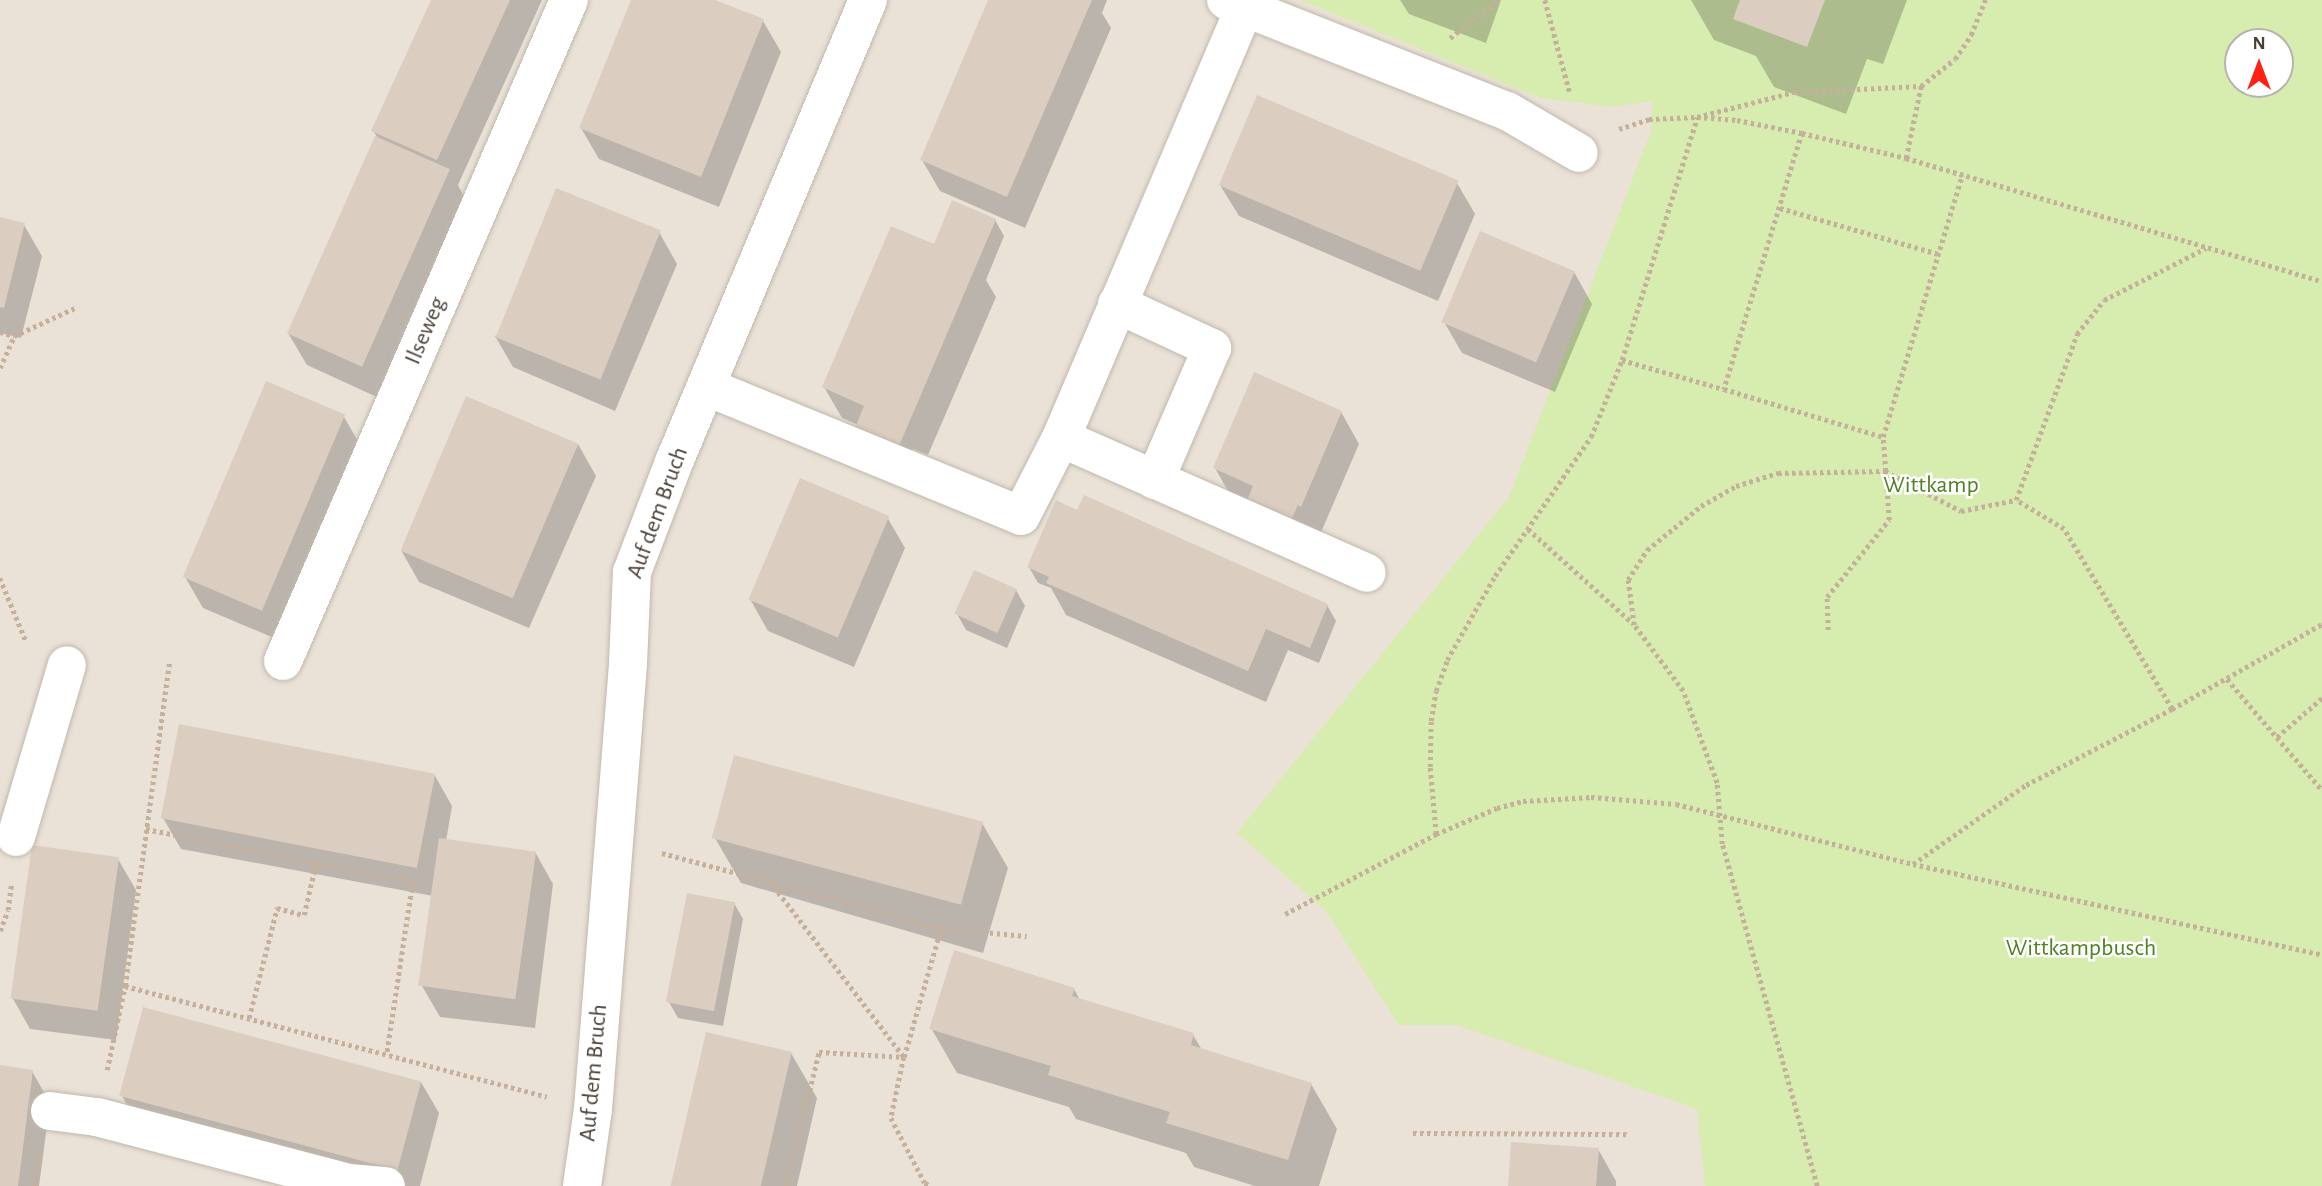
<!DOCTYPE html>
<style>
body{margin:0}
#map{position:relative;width:2322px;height:1186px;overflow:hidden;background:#f5f0e9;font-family:"Alegreya Sans",sans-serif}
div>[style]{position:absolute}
.residential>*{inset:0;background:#eae2d7}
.green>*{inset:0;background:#d7ecaf}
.shadow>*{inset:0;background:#0003}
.building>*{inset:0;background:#dbcec0;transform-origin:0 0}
.path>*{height:4.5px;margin-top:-2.25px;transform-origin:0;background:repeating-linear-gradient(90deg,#c5b19b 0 3.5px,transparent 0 7px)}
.roads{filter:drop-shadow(0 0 2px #c2b7ab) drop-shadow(0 0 2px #c2b7ab)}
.minor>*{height:38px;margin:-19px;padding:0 19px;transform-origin:19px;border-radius:19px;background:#fff}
span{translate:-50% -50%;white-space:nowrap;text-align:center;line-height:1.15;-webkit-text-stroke:5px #fff;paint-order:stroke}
.street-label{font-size:24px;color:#4a4037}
.park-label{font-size:24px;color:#518125}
.north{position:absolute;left:2224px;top:28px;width:70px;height:70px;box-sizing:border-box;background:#fff;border:2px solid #b7b3af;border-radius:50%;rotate:0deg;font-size:19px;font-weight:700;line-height:28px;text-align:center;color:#4a4037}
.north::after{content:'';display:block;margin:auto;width:24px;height:32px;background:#ff2116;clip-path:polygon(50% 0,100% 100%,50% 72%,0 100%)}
</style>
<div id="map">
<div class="residential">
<div style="clip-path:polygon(evenodd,0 0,2322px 0,2322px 1186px,0 1186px,0 0,2238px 42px,2280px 42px,2280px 84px,2238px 84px,2238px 42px)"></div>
</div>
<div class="green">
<div style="clip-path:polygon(evenodd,1300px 0,2322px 0,2322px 1186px,1705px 1186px,1697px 1109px,1457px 1025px,1399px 1025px,1325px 910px,1237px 833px,1509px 497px,1651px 131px,1653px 101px,1613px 107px,1540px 98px,1300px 0,2238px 42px,2280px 42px,2280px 84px,2238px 84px,2238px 42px)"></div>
</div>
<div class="shadow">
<div style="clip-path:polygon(432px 0,542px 0,458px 185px,467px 203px,379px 398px,307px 365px,288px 333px,377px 137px,373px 130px)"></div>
<div style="clip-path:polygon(633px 0,711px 0,763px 21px,781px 52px,719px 207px,599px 159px,581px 128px)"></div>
<div style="clip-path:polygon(990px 0,1107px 0,1102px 13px,1111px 28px,1025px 228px,940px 191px,922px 160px)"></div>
<div style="clip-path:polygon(1400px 0,1501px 0,1486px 43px,1409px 14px)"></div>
<div style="clip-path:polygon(1691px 0,1907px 0,1883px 64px,1867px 59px,1846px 114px,1774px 87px,1756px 56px,1714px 40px)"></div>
<div style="clip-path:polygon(1457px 183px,1475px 214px,1438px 301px,1239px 216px,1220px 185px)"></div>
<div style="clip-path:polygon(0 218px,24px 225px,42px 256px,21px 338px,0 333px)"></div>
<div style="clip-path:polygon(995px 220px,1004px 236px,986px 280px,996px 297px,928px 455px,913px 449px,907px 461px,858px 425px,842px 418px,824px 387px,938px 248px)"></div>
<div style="clip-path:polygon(659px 232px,677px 264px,615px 411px,513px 367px,495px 336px)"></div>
<div style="clip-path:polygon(1574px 272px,1592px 304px,1555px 392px,1462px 353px,1444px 322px)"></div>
<div style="clip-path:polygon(1341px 412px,1359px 444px,1319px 537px,1233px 500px,1215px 468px)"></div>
<div style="clip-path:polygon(344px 417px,362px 448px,281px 641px,203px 608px,185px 577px)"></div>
<div style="clip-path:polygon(578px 444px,596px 476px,529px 628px,419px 582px,401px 550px)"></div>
<div style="clip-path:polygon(1084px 497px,1327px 605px,1336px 621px,1319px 663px,1288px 650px,1266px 702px,1066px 615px,1051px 588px,1038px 583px,1029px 567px,1078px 512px)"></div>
<div style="clip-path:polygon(887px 517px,905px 548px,854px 667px,768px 631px,750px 599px)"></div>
<div style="clip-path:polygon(1016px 590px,1025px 606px,1007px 648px,966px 630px,957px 614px)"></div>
<div style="clip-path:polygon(434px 774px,452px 806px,446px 841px,535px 852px,553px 884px,535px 1028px,440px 1017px,422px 986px,433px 896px,181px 849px,163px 818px)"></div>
<div style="clip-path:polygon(982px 823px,1008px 868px,983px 953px,741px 883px,715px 838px)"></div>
<div style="clip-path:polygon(118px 859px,136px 890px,116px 1040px,30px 1029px,12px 997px)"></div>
<div style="clip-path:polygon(734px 903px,743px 919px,723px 1026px,678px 1018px,669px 1002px)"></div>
<div style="clip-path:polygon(1074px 989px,1080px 1000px,1193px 1035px,1202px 1050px,1311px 1084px,1337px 1129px,1319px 1186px,1255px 1186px,1194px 1167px,1186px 1153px,1076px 1119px,1069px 1107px,957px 1073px,931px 1028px)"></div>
<div style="clip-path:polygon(791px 1053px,817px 1098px,797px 1186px,673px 1186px)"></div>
<div style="clip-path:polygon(0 1067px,32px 1071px,50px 1103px,39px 1186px,0 1186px)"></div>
<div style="clip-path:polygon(421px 1082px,439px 1113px,420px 1186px,364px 1186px,140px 1127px,122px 1096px)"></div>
<div style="clip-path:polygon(1598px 1149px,1616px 1181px,1616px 1186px,1510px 1186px)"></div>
</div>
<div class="building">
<div style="clip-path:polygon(431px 0,510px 0,437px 160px,371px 131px)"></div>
<div style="clip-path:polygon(631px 0,715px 0,764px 19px,701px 177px,579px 128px)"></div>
<div style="clip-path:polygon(988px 0,1092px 0,1007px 197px,920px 160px)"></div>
<div style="clip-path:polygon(1740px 0,1825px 0,1807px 47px,1733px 19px)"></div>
<div style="left:1257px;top:95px;width:219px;height:98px;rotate:23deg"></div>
<div style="left:375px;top:136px;width:82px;height:216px;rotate:24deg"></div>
<div style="left:556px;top:188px;width:113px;height:161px;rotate:22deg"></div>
<div style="clip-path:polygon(952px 200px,996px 219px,899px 446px,855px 428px,864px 406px,822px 387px,891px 226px,934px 244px)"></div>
<div style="clip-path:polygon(0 217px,25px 223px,4px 308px,0 307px)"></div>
<div style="left:1480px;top:231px;width:103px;height:99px;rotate:23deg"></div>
<div style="clip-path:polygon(1254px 372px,1342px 411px,1301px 507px,1298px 505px,1288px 527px,1244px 508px,1253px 486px,1213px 468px)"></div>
<div style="left:266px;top:381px;width:86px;height:213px;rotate:23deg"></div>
<div style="left:466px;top:396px;width:122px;height:168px;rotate:23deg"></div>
<div style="left:800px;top:478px;width:97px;height:132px;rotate:23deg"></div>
<div style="clip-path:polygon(1084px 495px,1328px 604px,1310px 648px,1266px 629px,1248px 671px,1046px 583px,1049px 577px,1027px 567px,1056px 500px,1077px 510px)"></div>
<div style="left:974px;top:570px;width:47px;height:48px;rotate:24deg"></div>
<div style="left:179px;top:724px;width:261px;height:96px;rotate:11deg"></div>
<div style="left:734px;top:755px;width:258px;height:86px;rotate:15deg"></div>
<div style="left:439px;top:838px;width:98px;height:149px;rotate:8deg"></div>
<div style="left:32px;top:845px;width:88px;height:155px;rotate:8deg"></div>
<div style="left:687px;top:893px;width:49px;height:111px;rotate:11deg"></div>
<div style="clip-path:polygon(954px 950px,1075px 988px,1072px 996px,1194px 1033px,1191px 1045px,1312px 1083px,1288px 1160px,1166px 1123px,1170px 1112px,1048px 1075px,1051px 1066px,929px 1029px)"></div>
<div style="left:143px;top:1007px;width:288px;height:92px;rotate:15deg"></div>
<div style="left:706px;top:1032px;width:88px;height:158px;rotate:13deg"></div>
<div style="clip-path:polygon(0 1065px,33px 1070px,18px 1186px,0 1186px)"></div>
<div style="clip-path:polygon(1511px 1142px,1599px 1148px,1596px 1186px,1508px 1186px)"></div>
</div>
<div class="path">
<div style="left:1545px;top:0;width:96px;rotate:75deg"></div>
<div style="left:1450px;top:38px;width:61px;rotate:-38.4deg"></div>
<div style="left:1619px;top:129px;width:32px;rotate:-18deg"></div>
<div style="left:1649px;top:119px;width:48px;rotate:-2.4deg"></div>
<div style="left:1697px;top:117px;width:40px;rotate:4.3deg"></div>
<div style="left:1737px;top:120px;width:66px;rotate:11.3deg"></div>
<div style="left:1802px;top:133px;width:107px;rotate:13.5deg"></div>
<div style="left:1906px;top:158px;width:434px;rotate:16.5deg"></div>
<div style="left:1802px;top:133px;width:268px;rotate:106.9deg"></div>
<div style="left:1724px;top:389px;width:166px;rotate:16.8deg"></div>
<div style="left:1906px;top:158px;width:74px;rotate:-78.2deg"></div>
<div style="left:1780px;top:208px;width:165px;rotate:16.2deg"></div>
<div style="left:0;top:332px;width:15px;rotate:16deg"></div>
<div style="left:1622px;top:360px;width:106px;rotate:15.9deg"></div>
<div style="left:0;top:368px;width:35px;rotate:-66deg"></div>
<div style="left:14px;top:336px;width:67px;rotate:-24.7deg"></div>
<div style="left:1528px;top:529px;width:142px;rotate:41.9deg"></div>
<div style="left:0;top:578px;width:68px;rotate:67.6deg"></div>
<div style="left:1828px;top:630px;width:33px;rotate:-92deg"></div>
<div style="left:1827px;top:597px;width:99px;rotate:-51.2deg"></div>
<div style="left:1889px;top:520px;width:83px;rotate:-94.1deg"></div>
<div style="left:1883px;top:437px;width:274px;rotate:-73.2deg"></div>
<div style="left:2227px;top:679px;width:146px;rotate:49.4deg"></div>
<div style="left:2172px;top:709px;width:210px;rotate:-121deg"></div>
<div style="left:2064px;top:529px;width:56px;rotate:-148.9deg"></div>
<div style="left:2016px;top:500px;width:177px;rotate:-69.8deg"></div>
<div style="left:2077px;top:334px;width:43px;rotate:-51.5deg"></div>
<div style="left:2104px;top:300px;width:114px;rotate:-27deg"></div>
<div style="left:2277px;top:737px;width:60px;rotate:-40.9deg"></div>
<div style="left:146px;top:829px;width:272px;rotate:11.2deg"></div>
<div style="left:413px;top:882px;width:174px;rotate:98.6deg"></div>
<div style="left:1436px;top:834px;width:66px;rotate:-23.1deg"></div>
<div style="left:1497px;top:808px;width:27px;rotate:-15deg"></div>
<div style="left:1523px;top:801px;width:68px;rotate:-3.4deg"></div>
<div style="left:1591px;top:797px;width:85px;rotate:4.7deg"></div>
<div style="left:1676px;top:804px;width:244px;rotate:14.2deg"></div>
<div style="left:1913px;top:864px;width:419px;rotate:12.5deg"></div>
<div style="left:662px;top:853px;width:289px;rotate:15deg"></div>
<div style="left:1913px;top:864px;width:138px;rotate:-35deg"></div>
<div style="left:2026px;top:785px;width:165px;rotate:-27.5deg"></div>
<div style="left:2172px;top:709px;width:172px;rotate:-29.5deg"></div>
<div style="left:770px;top:881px;width:221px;rotate:52.7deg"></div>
<div style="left:904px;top:1057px;width:134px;rotate:-74deg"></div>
<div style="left:941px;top:928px;width:86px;rotate:5.3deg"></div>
<div style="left:1285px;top:914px;width:171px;rotate:-27.9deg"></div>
<div style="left:1436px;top:834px;width:67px;rotate:-95.1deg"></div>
<div style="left:1430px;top:767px;width:46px;rotate:-88.8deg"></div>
<div style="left:1431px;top:721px;width:30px;rotate:-81deg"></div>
<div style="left:1436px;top:691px;width:33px;rotate:-70deg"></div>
<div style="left:1447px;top:660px;width:97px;rotate:-60.3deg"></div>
<div style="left:1495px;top:576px;width:169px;rotate:-55.4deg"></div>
<div style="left:1591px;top:437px;width:83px;rotate:-68.1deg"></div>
<div style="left:1622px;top:360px;width:254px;rotate:-72.8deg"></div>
<div style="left:1697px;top:117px;width:100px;rotate:-14.5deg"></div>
<div style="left:1794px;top:92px;width:127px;rotate:-2.7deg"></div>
<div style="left:1921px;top:86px;width:43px;rotate:-38.5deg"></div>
<div style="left:1955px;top:59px;width:29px;rotate:-56deg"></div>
<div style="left:1971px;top:35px;width:38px;rotate:-68deg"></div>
<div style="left:0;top:931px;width:22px;rotate:-69deg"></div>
<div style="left:8px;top:910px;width:25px;rotate:-83deg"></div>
<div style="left:125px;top:986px;width:436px;rotate:14.7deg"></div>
<div style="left:249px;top:1018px;width:114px;rotate:-75.7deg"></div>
<div style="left:277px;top:908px;width:28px;rotate:15deg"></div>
<div style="left:304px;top:915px;width:53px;rotate:-77deg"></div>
<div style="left:107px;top:1070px;width:86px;rotate:-77.9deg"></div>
<div style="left:125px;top:986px;width:326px;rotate:-82.2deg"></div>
<div style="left:1413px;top:1133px;width:215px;rotate:0.3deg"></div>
<div style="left:34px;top:1186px;width:31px;rotate:-79deg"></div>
<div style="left:786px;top:1186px;width:138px;rotate:-76.2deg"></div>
<div style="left:819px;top:1052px;width:85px;rotate:3.4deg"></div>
<div style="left:904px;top:1057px;width:62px;rotate:102deg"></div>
<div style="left:891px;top:1118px;width:73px;rotate:62.4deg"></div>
<div style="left:925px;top:1183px;width:7px;rotate:27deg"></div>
<div style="left:1817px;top:1186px;width:355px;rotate:-105.5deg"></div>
<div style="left:1722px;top:844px;width:61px;rotate:-94.7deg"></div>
<div style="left:1717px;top:783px;width:98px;rotate:-110.3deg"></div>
<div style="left:1683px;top:691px;width:82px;rotate:-126.6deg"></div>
<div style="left:1634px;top:625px;width:45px;rotate:-97.6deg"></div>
<div style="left:1628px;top:580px;width:36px;rotate:-58deg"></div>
<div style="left:1647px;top:550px;width:70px;rotate:-39.2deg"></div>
<div style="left:1701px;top:506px;width:40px;rotate:-29.7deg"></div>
<div style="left:1736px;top:486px;width:44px;rotate:-17.2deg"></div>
<div style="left:1778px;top:473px;width:107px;rotate:-1.1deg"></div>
<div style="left:1885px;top:471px;width:86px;rotate:27.8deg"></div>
<div style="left:1961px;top:511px;width:56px;rotate:-11.3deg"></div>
</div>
<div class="roads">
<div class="minor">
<div style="left:1226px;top:0;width:302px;rotate:21.6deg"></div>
<div style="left:1507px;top:111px;width:83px;rotate:30.3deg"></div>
<div style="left:1117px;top:304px;width:105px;rotate:24.9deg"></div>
<div style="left:1212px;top:348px;width:144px;rotate:113.4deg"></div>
<div style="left:707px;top:387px;width:339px;rotate:22.3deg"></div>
<div style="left:1021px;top:516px;width:88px;rotate:-62.9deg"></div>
<div style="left:1061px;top:438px;width:467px;rotate:-66.9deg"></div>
<div style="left:1061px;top:438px;width:334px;rotate:23.8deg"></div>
<div style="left:283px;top:661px;width:720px;rotate:-66.6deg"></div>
<div style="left:16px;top:837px;width:179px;rotate:-73.5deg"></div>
<div style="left:50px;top:1111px;width:47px;rotate:7.3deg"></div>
<div style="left:97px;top:1117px;width:260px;rotate:14.7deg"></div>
<div style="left:349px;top:1183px;width:37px;rotate:5deg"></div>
<div style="left:582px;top:1186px;width:78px;rotate:-81.9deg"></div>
<div style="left:593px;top:1109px;width:447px;rotate:-85.5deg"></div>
<div style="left:628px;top:663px;width:91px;rotate:-87.5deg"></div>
<div style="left:632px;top:572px;width:118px;rotate:-69.1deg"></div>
<div style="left:674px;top:462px;width:501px;rotate:-67.22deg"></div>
</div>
</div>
<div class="street-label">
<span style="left:426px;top:331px;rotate:-67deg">Ilseweg</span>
<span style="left:658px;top:513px;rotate:-70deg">Auf dem Bruch</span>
<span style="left:594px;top:1073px;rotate:-85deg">Auf dem Bruch</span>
</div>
<div class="park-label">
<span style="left:1931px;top:486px">Wittkamp</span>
<span style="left:2081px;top:949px">Wittkampbusch</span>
</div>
<div class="north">N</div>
</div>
